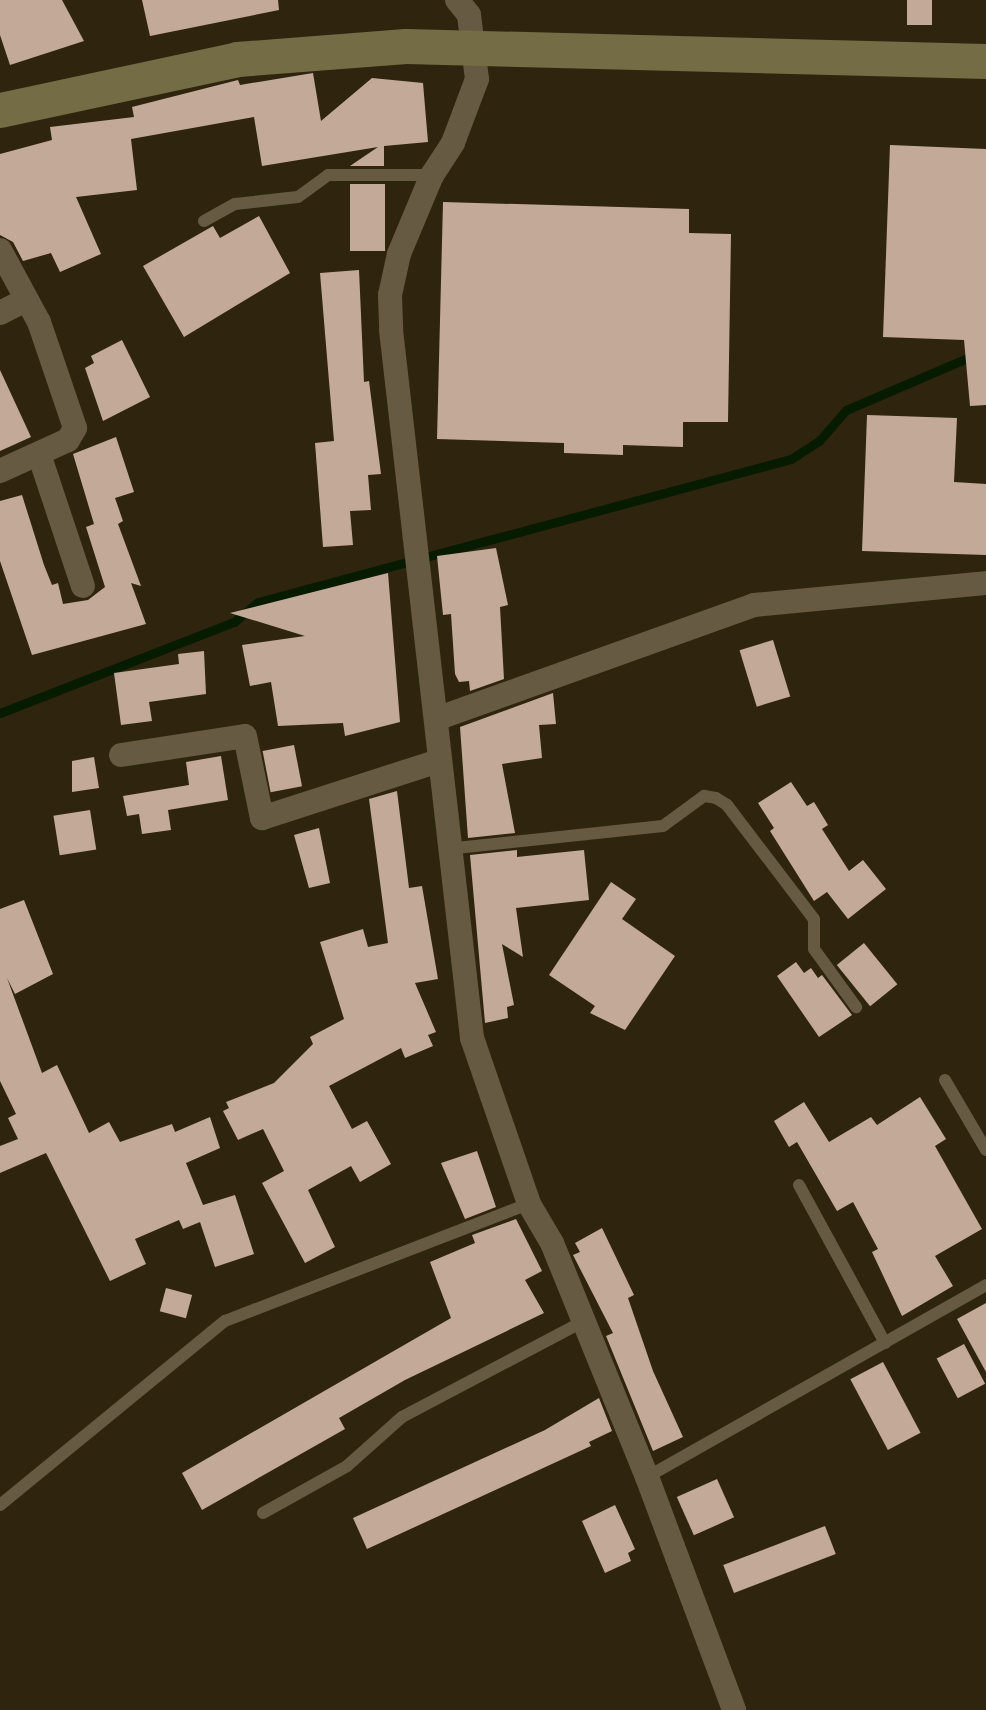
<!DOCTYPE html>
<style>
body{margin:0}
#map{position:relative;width:986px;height:1710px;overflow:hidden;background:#2f250f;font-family:Overpass,sans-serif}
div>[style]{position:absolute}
.stream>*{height:9px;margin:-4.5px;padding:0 4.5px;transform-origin:4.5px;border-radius:4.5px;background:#061b00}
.building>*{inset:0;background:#c3aa98;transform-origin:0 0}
.lane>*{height:12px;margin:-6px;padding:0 6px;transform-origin:6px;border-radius:6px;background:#665a43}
.street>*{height:24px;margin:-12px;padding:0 12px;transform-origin:12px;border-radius:12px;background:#665a43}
.secondary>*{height:35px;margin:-17.5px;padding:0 17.5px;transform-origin:17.5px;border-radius:17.5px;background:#746c44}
span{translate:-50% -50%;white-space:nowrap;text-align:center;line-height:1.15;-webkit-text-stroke:7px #251b06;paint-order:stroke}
</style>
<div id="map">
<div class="stream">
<div style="left:0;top:713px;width:251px;rotate:-21.3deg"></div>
<div style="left:234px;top:622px;width:31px;rotate:-40deg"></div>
<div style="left:258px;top:602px;width:552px;rotate:-15.02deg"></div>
<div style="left:791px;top:459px;width:33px;rotate:-33deg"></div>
<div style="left:819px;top:441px;width:41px;rotate:-48.9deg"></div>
<div style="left:846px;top:410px;width:152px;rotate:-23.2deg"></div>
</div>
<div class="building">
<div style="clip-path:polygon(0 0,62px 0,84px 41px,10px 65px,0 35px)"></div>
<div style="clip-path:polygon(142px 0,278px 0,279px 10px,150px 36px)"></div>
<div style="left:907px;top:0;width:25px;height:25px"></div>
<div style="clip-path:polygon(313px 73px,321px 121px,372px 78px,423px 83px,428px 142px,384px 146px,384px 166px,350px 166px,378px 147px,262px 166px,254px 117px,131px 139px,137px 190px,76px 197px,101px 254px,60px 272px,51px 253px,23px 261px,13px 242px,0 235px,0 154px,52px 140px,50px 127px,134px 117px,132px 107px,238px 80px,240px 85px)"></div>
<div style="clip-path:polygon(890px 145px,986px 149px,986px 405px,970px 406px,964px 340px,883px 337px)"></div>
<div style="left:350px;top:184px;width:35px;height:67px"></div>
<div style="clip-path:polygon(443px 202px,689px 209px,689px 233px,731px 234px,728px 422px,683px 422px,683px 447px,623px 445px,623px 455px,564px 453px,564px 443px,437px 439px)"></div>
<div style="clip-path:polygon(259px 216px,290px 273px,184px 337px,143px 266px,213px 226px,220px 238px)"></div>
<div style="clip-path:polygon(359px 270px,364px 382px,369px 381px,381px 474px,368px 475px,371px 510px,350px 511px,353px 545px,323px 547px,315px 443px,334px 441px,320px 273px)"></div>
<div style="clip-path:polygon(122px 340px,150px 397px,103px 421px,85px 368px,94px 363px,91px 356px)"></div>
<div style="clip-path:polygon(0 370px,31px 437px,0 451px)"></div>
<div style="clip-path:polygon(867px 415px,957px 418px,954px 482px,986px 484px,986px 555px,862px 551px)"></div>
<div style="clip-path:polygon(116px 437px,134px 492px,115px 498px,123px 521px,118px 524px,141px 586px,131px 583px,146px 624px,32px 655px,0 561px,0 501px,22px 495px,44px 565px,52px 585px,58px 583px,63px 604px,88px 600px,105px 587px,86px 527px,94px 524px,73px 454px)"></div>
<div style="clip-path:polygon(496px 548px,508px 605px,500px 607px,504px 679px,470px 691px,469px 681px,459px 682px,455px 674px,451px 614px,443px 615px,437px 556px)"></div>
<div style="clip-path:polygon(388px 573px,400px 722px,345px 736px,343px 723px,278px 726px,271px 682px,250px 686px,242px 645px,305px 636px,230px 613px)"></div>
<div style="left:773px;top:640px;width:59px;height:35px;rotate:73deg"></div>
<div style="clip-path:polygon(204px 651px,206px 694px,149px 702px,152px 721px,121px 725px,114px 673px,179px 664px,178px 654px)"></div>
<div style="clip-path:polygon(553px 693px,556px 724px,539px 725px,542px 758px,502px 764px,515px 833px,468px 838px,460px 727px)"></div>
<div style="left:294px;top:745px;width:42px;height:32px;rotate:79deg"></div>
<div style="clip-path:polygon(221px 756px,228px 800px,168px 810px,171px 830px,142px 834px,139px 814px,127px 816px,123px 796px,189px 785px,186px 762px)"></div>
<div style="clip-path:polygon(94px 757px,99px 788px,72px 792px,72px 761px)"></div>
<div style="clip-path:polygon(791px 782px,807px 806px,814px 802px,828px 825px,822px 829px,849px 871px,863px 860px,886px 889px,848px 919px,827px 892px,814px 901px,770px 831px,774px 828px,758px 803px)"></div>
<div style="clip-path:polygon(397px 791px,409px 888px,422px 886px,438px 979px,415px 983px,436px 1032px,428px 1035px,433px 1046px,405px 1058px,401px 1048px,329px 1086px,352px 1129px,367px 1121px,391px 1164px,360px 1182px,351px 1166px,308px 1190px,335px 1247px,305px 1263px,262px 1183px,284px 1171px,263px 1129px,238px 1140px,223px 1111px,229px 1108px,226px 1102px,274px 1083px,313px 1044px,310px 1037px,344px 1019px,320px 942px,363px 929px,368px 947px,388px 943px,369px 799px)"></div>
<div style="left:90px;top:810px;width:40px;height:37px;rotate:81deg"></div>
<div style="clip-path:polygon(319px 828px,330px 883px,309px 888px,294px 835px)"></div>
<div style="clip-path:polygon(517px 850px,517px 857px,584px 850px,589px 900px,516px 908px,523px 957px,502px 944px,514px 1005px,507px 1007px,508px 1018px,485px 1023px,470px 855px)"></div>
<div style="clip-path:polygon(611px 882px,636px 899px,622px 919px,675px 956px,625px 1030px,590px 1013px,595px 1006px,549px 975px)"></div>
<div style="clip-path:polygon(24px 900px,53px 974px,15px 994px,7px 978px,42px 1073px,57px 1065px,89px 1133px,109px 1122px,120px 1142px,172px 1124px,175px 1132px,210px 1117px,220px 1148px,186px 1163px,203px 1205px,235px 1195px,254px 1254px,215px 1267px,200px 1222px,183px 1229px,179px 1220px,135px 1239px,146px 1264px,110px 1281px,46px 1153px,0 1173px,0 1146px,18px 1139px,8px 1118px,16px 1114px,0 1081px,0 909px)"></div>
<div style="left:864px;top:943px;width:53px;height:35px;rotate:51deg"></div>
<div style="clip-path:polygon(796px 962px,804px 973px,811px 968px,818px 978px,822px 975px,852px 1015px,819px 1037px,777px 976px)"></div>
<div style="clip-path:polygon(920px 1097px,946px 1139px,935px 1146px,982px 1229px,935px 1256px,953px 1286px,902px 1316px,872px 1252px,878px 1249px,853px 1202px,837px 1211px,797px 1142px,789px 1147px,774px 1121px,804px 1102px,829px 1142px,871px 1117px,877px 1125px)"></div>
<div style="clip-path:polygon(477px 1151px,496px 1207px,465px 1219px,441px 1163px)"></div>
<div style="clip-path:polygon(516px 1219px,542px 1271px,525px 1280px,544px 1313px,405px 1380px,339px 1418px,345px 1429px,202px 1510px,182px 1473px,451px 1318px,430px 1262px,475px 1243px,472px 1235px)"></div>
<div style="clip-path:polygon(602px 1228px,634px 1295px,628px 1298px,653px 1371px,683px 1437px,653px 1451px,606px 1336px,613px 1333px,573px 1255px,580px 1252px,575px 1243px)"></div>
<div style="left:166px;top:1288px;width:27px;height:24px;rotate:15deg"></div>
<div style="clip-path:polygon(986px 1303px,986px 1372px,957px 1319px)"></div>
<div style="left:964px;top:1344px;width:45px;height:31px;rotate:62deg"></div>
<div style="left:883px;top:1362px;width:80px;height:37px;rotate:62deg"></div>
<div style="clip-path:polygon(599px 1398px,612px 1431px,589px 1442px,591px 1446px,367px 1549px,353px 1518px,545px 1430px)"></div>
<div style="left:717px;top:1479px;width:42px;height:44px;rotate:66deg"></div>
<div style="clip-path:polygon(615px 1505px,635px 1549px,628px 1553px,631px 1561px,605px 1573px,582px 1521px)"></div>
<div style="left:825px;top:1526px;width:30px;height:109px;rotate:69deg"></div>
</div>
<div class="lane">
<div style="left:204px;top:221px;width:35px;rotate:-29deg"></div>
<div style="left:235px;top:204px;width:63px;rotate:-6.3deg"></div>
<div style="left:298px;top:197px;width:37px;rotate:-36deg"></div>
<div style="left:328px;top:175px;width:104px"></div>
<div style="left:447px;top:849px;width:217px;rotate:-6.1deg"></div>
<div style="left:663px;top:826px;width:51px;rotate:-36.2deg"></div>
<div style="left:704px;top:796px;width:12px;rotate:9deg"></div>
<div style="left:716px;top:798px;width:13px;rotate:32deg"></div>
<div style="left:727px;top:805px;width:143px;rotate:52.7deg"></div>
<div style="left:814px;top:919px;width:30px;rotate:90deg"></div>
<div style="left:814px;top:949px;width:72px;rotate:54.1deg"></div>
<div style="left:945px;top:1080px;width:81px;rotate:59.6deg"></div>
<div style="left:799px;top:1185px;width:180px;rotate:61.4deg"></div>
<div style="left:647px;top:1477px;width:390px;rotate:-29.5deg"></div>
<div style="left:0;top:1505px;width:291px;rotate:-39.3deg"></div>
<div style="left:225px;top:1321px;width:326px;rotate:-21.1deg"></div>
<div style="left:263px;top:1513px;width:96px;rotate:-29.2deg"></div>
<div style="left:347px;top:1466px;width:74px;rotate:-41.7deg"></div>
<div style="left:402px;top:1417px;width:204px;rotate:-27.8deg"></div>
</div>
<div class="street">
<div style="left:457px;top:0;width:19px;rotate:51deg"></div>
<div style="left:469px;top:15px;width:64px;rotate:82.9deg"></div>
<div style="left:477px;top:79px;width:68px;rotate:110.6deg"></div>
<div style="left:453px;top:143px;width:38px;rotate:123deg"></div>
<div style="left:432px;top:175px;width:86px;rotate:112.7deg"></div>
<div style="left:399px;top:254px;width:42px;rotate:102.4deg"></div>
<div style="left:390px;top:295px;width:35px;rotate:88deg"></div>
<div style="left:391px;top:330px;width:713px;rotate:83.47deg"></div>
<div style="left:472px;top:1038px;width:176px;rotate:71deg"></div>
<div style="left:529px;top:1204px;width:45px;rotate:59.5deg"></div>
<div style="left:552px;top:1243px;width:253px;rotate:67.9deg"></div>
<div style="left:647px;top:1477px;width:249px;rotate:69.5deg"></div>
<div style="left:0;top:250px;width:82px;rotate:61.6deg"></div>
<div style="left:39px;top:322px;width:112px;rotate:71.2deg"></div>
<div style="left:75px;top:428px;width:14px;rotate:120deg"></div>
<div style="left:68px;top:440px;width:75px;rotate:155.5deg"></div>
<div style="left:0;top:313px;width:28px;rotate:-27deg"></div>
<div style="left:39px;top:454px;width:139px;rotate:71.6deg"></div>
<div style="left:436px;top:719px;width:338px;rotate:-19.7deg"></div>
<div style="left:754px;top:605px;width:233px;rotate:-5.4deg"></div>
<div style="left:121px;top:755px;width:125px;rotate:-8.7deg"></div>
<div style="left:245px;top:736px;width:84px;rotate:78.3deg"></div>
<div style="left:262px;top:818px;width:186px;rotate:-17.9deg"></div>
</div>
<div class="secondary">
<div style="left:0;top:110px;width:242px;rotate:-12.1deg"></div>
<div style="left:237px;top:59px;width:169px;rotate:-4.4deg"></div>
<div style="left:406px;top:46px;width:580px;rotate:1.48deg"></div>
</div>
</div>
